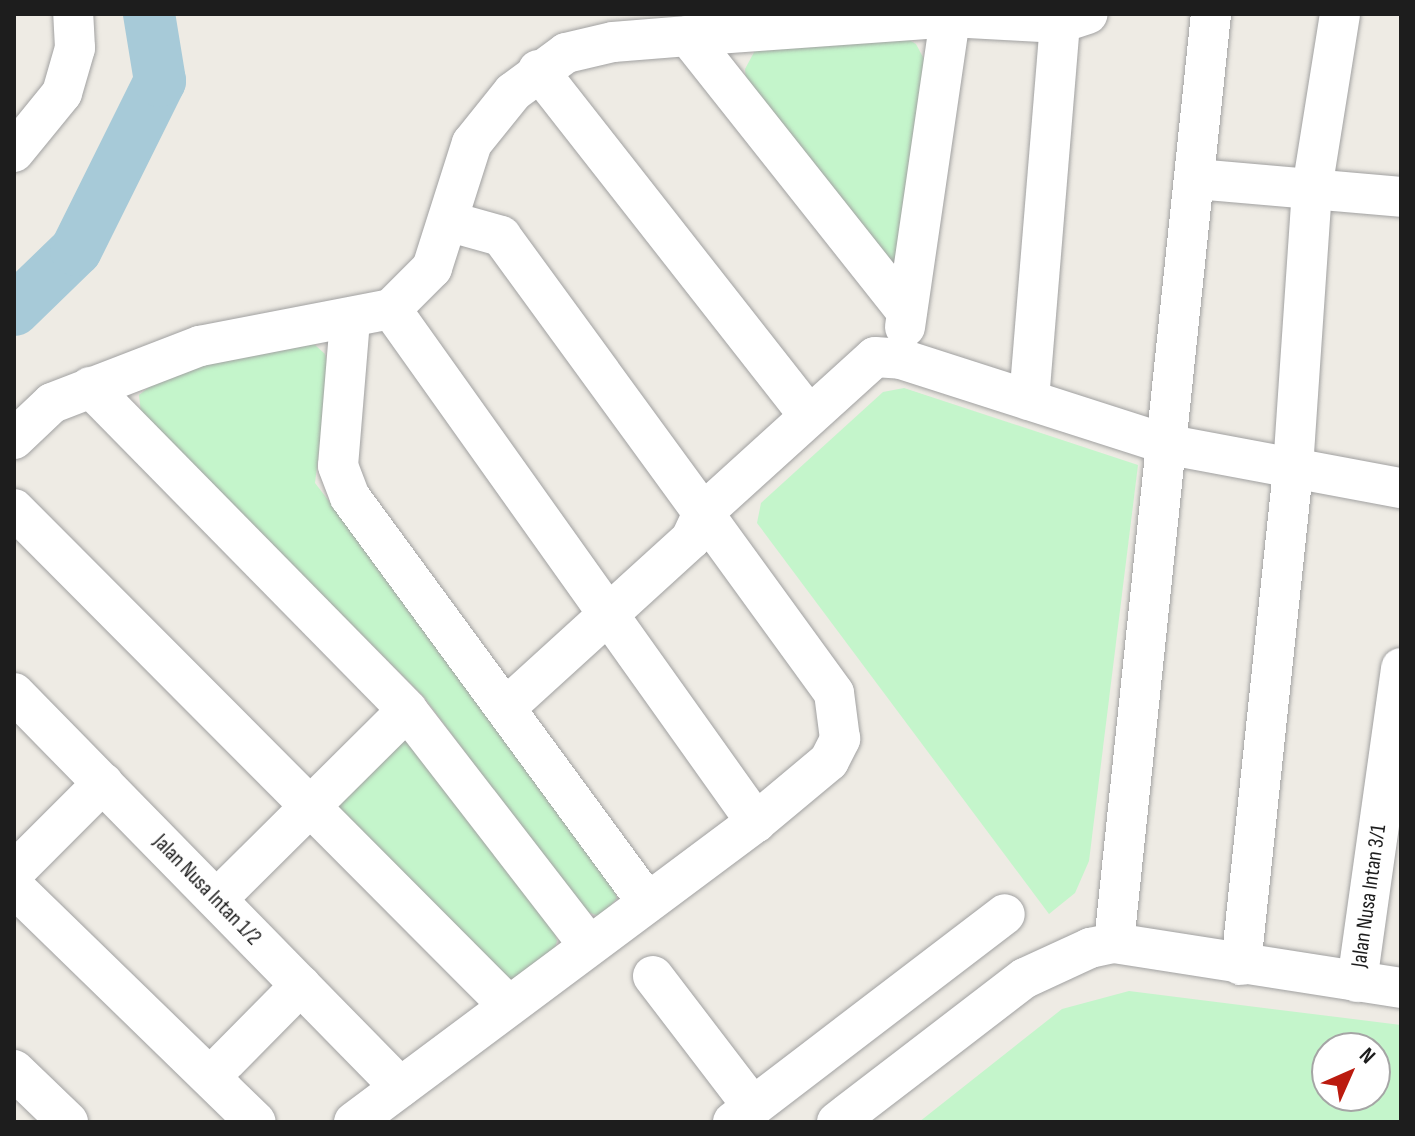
<!DOCTYPE html>
<style>
body{margin:0}
#map{position:relative;width:1415px;height:1136px;overflow:hidden;background:#eeebe4;font-family:"Sofia Sans Condensed",sans-serif}
div>[style]{position:absolute}
.park>*{inset:0;background:#c4f5cb}
.river>*{height:52px;margin:-26px;padding:0 26px;transform-origin:26px;border-radius:26px;background:#a7cad8}
.roads{filter:drop-shadow(0 0 2px #a1a1a1) drop-shadow(0 0 2px #a1a1a1)}
.minor>*{height:40px;margin:-20px;padding:0 20px;transform-origin:20px;border-radius:20px;background:#fff}
span{translate:-50% -50%;white-space:nowrap;text-align:center;line-height:1.15;-webkit-text-stroke:8px #fff;paint-order:stroke}
.street-label{font-size:22px;color:#1d1d1d}
.frame{position:absolute;inset:0;border:16px solid #1d1d1d;pointer-events:none}
.north{position:absolute;left:1311px;top:1032px;width:80px;height:80px;box-sizing:border-box;background:#fff;border:2px solid #a5a5a5;border-radius:50%;rotate:45deg;font-size:22px;font-weight:700;line-height:32px;text-align:center;color:#1d1d1d}
.north::after{content:'';display:block;margin:auto;width:28px;height:36px;background:#bb1b0f;clip-path:polygon(50% 0,100% 100%,50% 72%,0 100%)}
</style>
<div id="map">
<div class="park">
<div style="clip-path:polygon(899px 34px,916px 44px,925px 61px,895px 262px,886px 262px,747px 93px,745px 69px,759px 43px)"></div>
<div style="clip-path:polygon(314px 344px,325px 354px,329px 370px,315px 483px,455px 664px,608px 875px,617px 898px,601px 917px,583px 910px,424px 697px,141px 413px,139px 395px,168px 372px)"></div>
<div style="clip-path:polygon(904px 388px,1138px 465px,1089px 861px,1075px 893px,1049px 914px,757px 523px,761px 503px,883px 392px)"></div>
<div style="clip-path:polygon(406px 732px,551px 918px,557px 941px,553px 955px,508px 986px,330px 800px)"></div>
<div style="clip-path:polygon(evenodd,1129px 991px,1401px 1025px,1401px 1122px,919px 1122px,1062px 1009px,1129px 991px,1375px 1048px,1375px 1096px,1327px 1096px,1327px 1048px,1375px 1048px)"></div>
</div>
<div class="river">
<div style="left:14px;top:310px;width:86px;rotate:-44.1deg"></div>
<div style="left:76px;top:250px;width:189px;rotate:-63.6deg"></div>
<div style="left:160px;top:81px;width:68px;rotate:-99.3deg"></div>
</div>
<div class="roads">
<div class="minor">
<div style="left:688px;top:36px;width:352px;rotate:51.6deg"></div>
<div style="left:538px;top:70px;width:439px;rotate:51.9deg"></div>
<div style="left:14px;top:152px;width:76px;rotate:-50.9deg"></div>
<div style="left:62px;top:93px;width:47px;rotate:-73.9deg"></div>
<div style="left:75px;top:48px;width:34px;rotate:-93deg"></div>
<div style="left:1196px;top:179px;width:206px;rotate:5deg"></div>
<div style="left:451px;top:222px;width:52px;rotate:15.6deg"></div>
<div style="left:501px;top:236px;width:343px;rotate:53.9deg"></div>
<div style="left:703px;top:513px;width:29px;rotate:115deg"></div>
<div style="left:691px;top:539px;width:251px;rotate:137.7deg"></div>
<div style="left:391px;top:309px;width:630px;rotate:54.57deg"></div>
<div style="left:350px;top:320px;width:146px;rotate:94.7deg"></div>
<div style="left:338px;top:466px;width:33px;rotate:69deg"></div>
<div style="left:350px;top:497px;width:502px;rotate:53.75deg"></div>
<div style="left:905px;top:327px;width:313px;rotate:-81.7deg"></div>
<div style="left:90px;top:387px;width:453px;rotate:45.5deg"></div>
<div style="left:407px;top:710px;width:296px;rotate:52.3deg"></div>
<div style="left:1029px;top:400px;width:378px;rotate:-85.3deg"></div>
<div style="left:14px;top:439px;width:52px;rotate:-43.5deg"></div>
<div style="left:52px;top:403px;width:159px;rotate:-21.1deg"></div>
<div style="left:200px;top:346px;width:195px;rotate:-11deg"></div>
<div style="left:391px;top:309px;width:58px;rotate:-45deg"></div>
<div style="left:432px;top:268px;width:131px;rotate:-72.3deg"></div>
<div style="left:472px;top:143px;width:65px;rotate:-51.2deg"></div>
<div style="left:513px;top:92px;width:66px;rotate:-36.3deg"></div>
<div style="left:566px;top:53px;width:48px;rotate:-13.2deg"></div>
<div style="left:613px;top:42px;width:75px;rotate:-4.6deg"></div>
<div style="left:688px;top:36px;width:263px;rotate:-4.1deg"></div>
<div style="left:950px;top:17px;width:110px;rotate:3.1deg"></div>
<div style="left:1060px;top:23px;width:29px;rotate:-18deg"></div>
<div style="left:14px;top:509px;width:700px;rotate:45.12deg"></div>
<div style="left:14px;top:693px;width:552px;rotate:45.59deg"></div>
<div style="left:14px;top:872px;width:126px;rotate:-45deg"></div>
<div style="left:14px;top:887px;width:337px;rotate:44.2deg"></div>
<div style="left:217px;top:899px;width:268px;rotate:-44.8deg"></div>
<div style="left:1114px;top:943px;width:934px;rotate:-84.04deg"></div>
<div style="left:1241px;top:965px;width:500px;rotate:-84deg"></div>
<div style="left:1293px;top:468px;width:280px;rotate:-86.1deg"></div>
<div style="left:1312px;top:189px;width:177px;rotate:-80.9deg"></div>
<div style="left:653px;top:976px;width:165px;rotate:52.6deg"></div>
<div style="left:1357px;top:982px;width:317px;rotate:-82deg"></div>
<div style="left:14px;top:1070px;width:75px;rotate:43.9deg"></div>
<div style="left:210px;top:1077px;width:129px;rotate:-45.3deg"></div>
<div style="left:354px;top:1122px;width:502px;rotate:-36.73deg"></div>
<div style="left:756px;top:822px;width:95px;rotate:-39.9deg"></div>
<div style="left:829px;top:761px;width:25px;rotate:-63deg"></div>
<div style="left:840px;top:739px;width:46px;rotate:-97.4deg"></div>
<div style="left:834px;top:693px;width:223px;rotate:-126deg"></div>
<div style="left:703px;top:513px;width:232px;rotate:-42.2deg"></div>
<div style="left:875px;top:357px;width:26px;rotate:4deg"></div>
<div style="left:901px;top:359px;width:277px;rotate:17.8deg"></div>
<div style="left:1165px;top:444px;width:240px;rotate:10.6deg"></div>
<div style="left:733px;top:1122px;width:342px;rotate:-37.4deg"></div>
<div style="left:837px;top:1122px;width:237px;rotate:-37.5deg"></div>
<div style="left:1025px;top:978px;width:72px;rotate:-24.8deg"></div>
<div style="left:1090px;top:948px;width:25px;rotate:-12deg"></div>
<div style="left:1114px;top:943px;width:291px;rotate:8.9deg"></div>
</div>
</div>
<div class="street-label">
<span style="left:207px;top:890px;rotate:46deg">Jalan Nusa Intan 1/2</span>
<span style="left:1369px;top:896px;rotate:-82deg">Jalan Nusa Intan 3/1</span>
</div>
<div class="frame"></div>
<div class="north">N</div>
</div>
